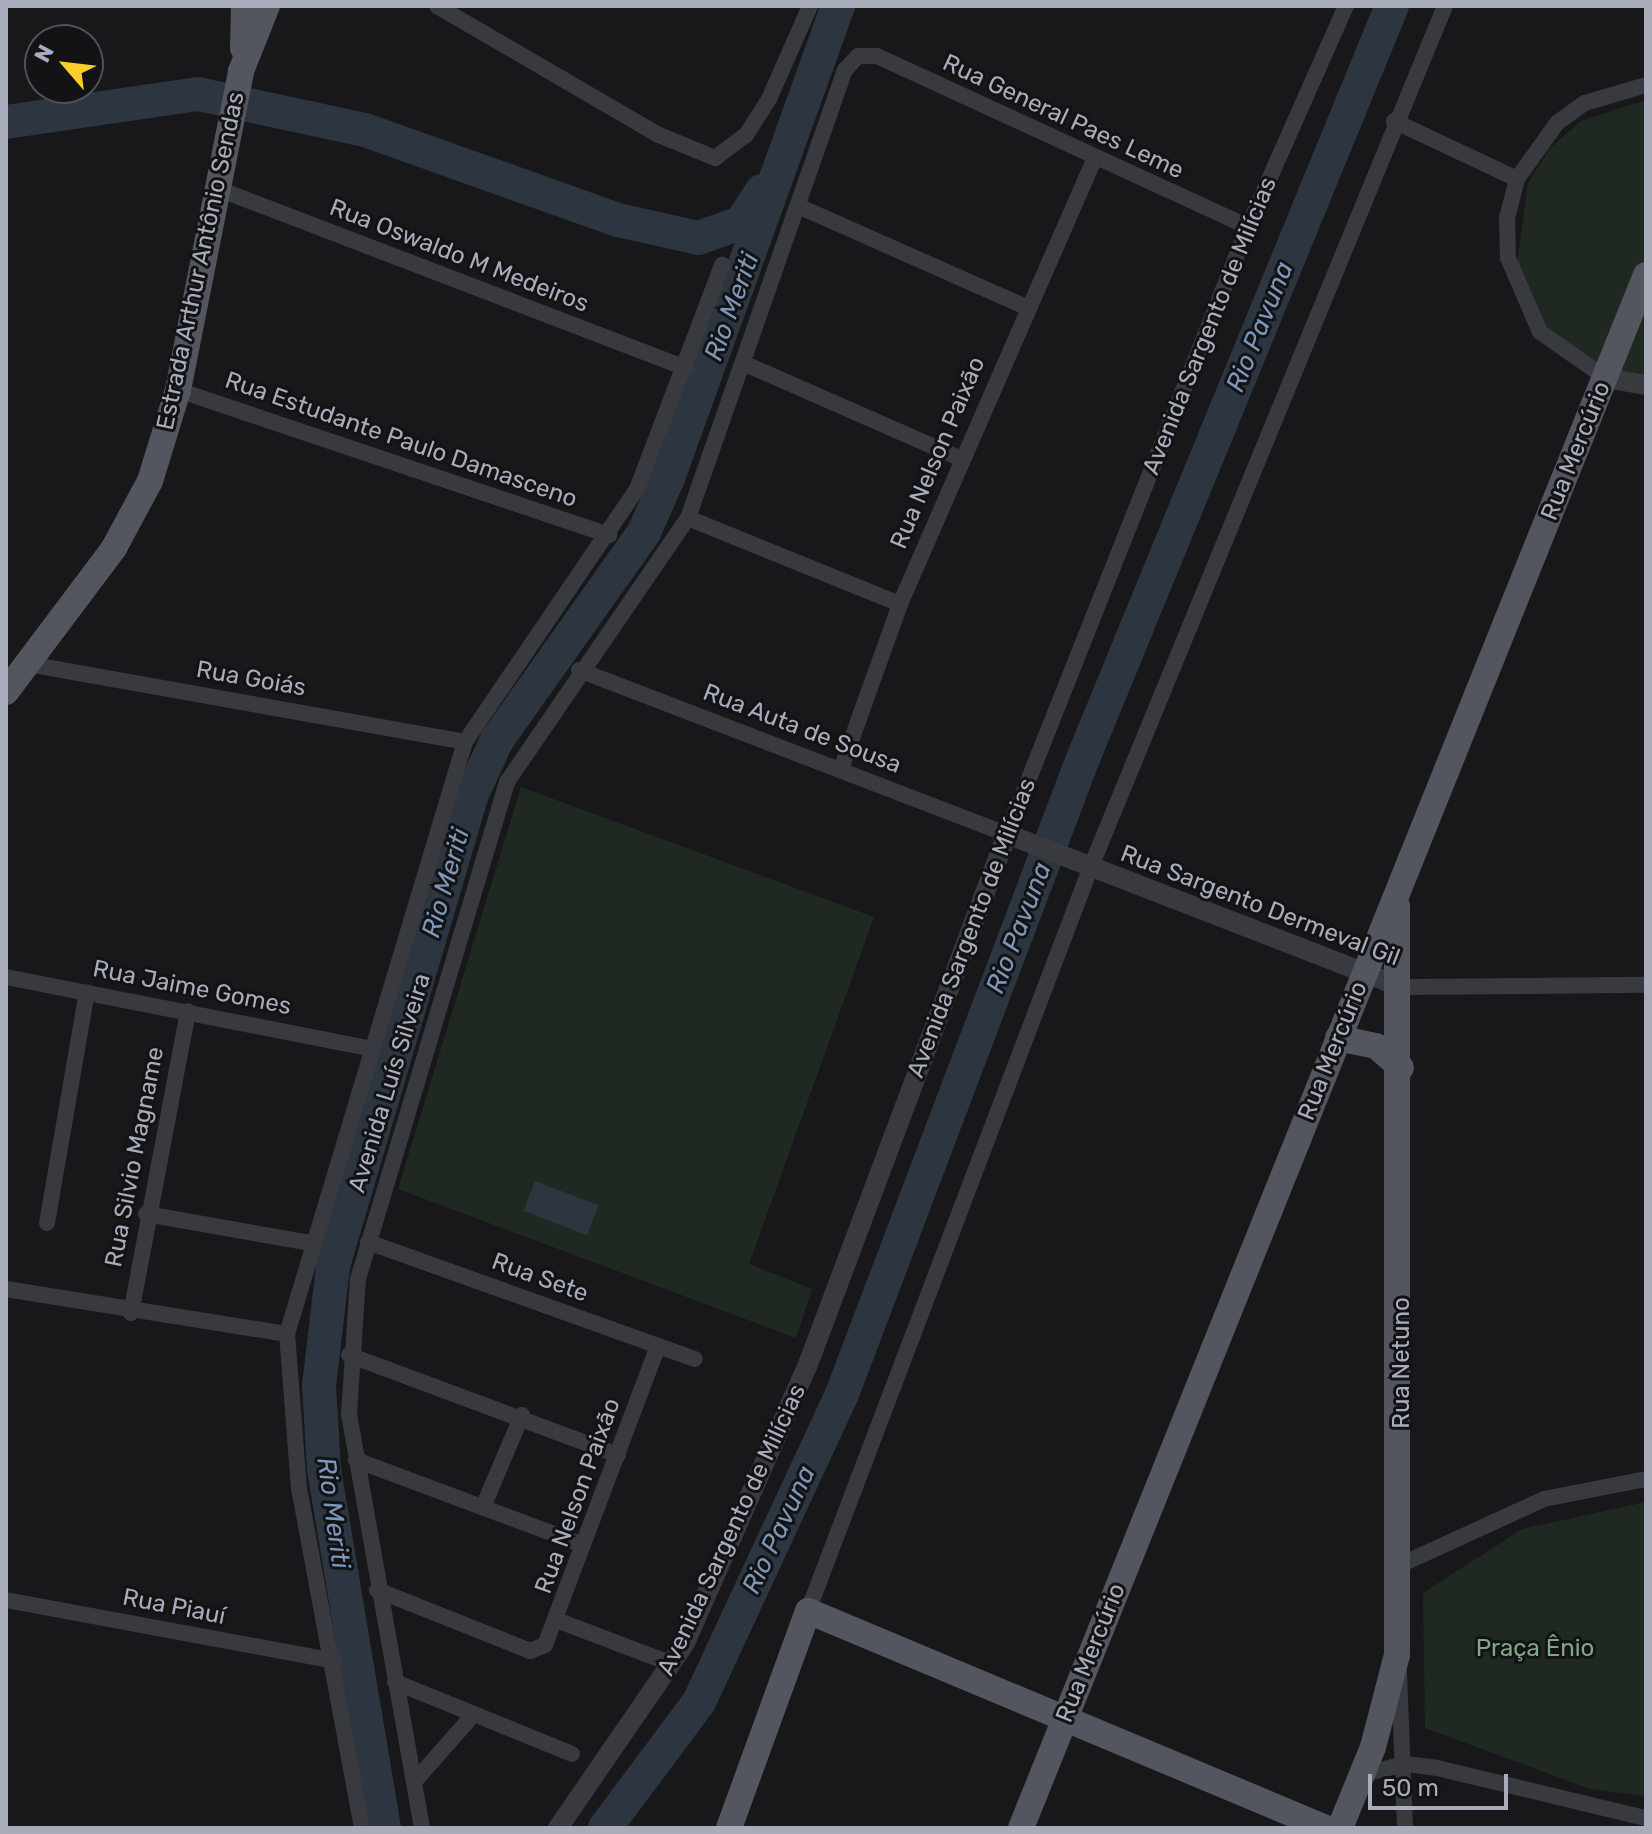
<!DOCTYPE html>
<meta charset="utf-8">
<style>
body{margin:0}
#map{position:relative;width:1652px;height:1834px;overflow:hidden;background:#18181a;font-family:Rubik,sans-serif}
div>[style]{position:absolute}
.green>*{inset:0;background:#1f2922}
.water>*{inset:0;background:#2c3540;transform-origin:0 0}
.river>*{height:34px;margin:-17px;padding:0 17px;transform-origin:17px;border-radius:17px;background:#2c3540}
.minor>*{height:16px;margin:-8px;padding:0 8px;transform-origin:8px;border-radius:8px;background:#393940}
.tertiary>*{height:20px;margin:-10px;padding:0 10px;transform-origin:10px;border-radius:10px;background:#393940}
.primary>*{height:26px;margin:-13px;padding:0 13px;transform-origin:13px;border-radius:13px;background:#54565f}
span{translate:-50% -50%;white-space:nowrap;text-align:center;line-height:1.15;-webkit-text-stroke:6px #131316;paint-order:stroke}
.street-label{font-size:24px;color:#a9adbb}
.park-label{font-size:24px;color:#7fa885}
.water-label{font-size:26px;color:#7d97b9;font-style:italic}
.frame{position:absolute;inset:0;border:8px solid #a9adbb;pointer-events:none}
.north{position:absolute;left:24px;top:24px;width:80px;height:80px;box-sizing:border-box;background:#131316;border:2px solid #4f5158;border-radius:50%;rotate:298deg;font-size:22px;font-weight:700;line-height:32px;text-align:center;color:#a9adbb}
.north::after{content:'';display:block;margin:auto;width:28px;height:36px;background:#ffcd2b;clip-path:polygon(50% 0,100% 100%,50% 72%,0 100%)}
.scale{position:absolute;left:1368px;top:1774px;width:140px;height:36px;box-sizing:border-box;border:4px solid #a9adbb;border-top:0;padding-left:10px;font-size:24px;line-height:28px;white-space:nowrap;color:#a9adbb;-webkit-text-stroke:6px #131316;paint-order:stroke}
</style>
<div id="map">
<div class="green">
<div style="clip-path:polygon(1646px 100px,1646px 380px,1592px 366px,1557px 341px,1532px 305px,1517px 265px,1528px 183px,1550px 148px,1581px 121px)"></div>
<div style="clip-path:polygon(521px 787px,874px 917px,749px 1264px,812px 1289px,796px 1338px,398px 1189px)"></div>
<div style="clip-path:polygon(1646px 1502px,1646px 1796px,1590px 1789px,1425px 1728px,1423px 1593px,1522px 1529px)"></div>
</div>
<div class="water">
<div style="left:535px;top:1181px;width:68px;height:32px;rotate:21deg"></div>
</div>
<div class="river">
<div style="left:6px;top:122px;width:194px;rotate:-8.3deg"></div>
<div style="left:198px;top:94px;width:171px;rotate:12.2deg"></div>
<div style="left:365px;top:130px;width:269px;rotate:19.6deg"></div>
<div style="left:618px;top:220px;width:82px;rotate:12.7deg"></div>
<div style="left:698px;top:238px;width:46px;rotate:-19.2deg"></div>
<div style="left:741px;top:223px;width:38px;rotate:-57deg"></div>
<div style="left:384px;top:1828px;width:365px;rotate:-99.5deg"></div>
<div style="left:324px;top:1468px;width:82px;rotate:-93.5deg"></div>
<div style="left:319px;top:1386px;width:121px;rotate:-83.3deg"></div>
<div style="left:333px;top:1266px;width:492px;rotate:-73.6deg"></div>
<div style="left:472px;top:794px;width:60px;rotate:-65.2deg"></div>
<div style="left:497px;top:740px;width:255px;rotate:-54.7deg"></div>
<div style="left:644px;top:532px;width:59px;rotate:-66deg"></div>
<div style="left:668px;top:478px;width:502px;rotate:-70.19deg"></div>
<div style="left:605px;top:1828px;width:157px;rotate:-53.3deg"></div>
<div style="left:699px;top:1702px;width:340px;rotate:-65.1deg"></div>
<div style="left:842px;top:1394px;width:677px;rotate:-69.24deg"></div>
<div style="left:1082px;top:761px;width:816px;rotate:-67.68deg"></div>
</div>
<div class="minor">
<div style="left:437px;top:6px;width:257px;rotate:30.2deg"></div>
<div style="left:659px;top:135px;width:61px;rotate:22.3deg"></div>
<div style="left:715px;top:158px;width:39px;rotate:-37deg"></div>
<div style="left:746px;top:135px;width:43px;rotate:-57.4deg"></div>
<div style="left:769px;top:99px;width:102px;rotate:-66.2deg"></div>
<div style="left:1394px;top:121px;width:136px;rotate:25.2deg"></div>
<div style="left:216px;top:188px;width:503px;rotate:20.96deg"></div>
<div style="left:798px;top:206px;width:249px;rotate:23.9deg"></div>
<div style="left:743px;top:363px;width:239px;rotate:23.7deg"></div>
<div style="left:1606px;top:378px;width:80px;rotate:-145.1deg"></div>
<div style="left:1540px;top:332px;width:81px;rotate:-113.4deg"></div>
<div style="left:1508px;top:258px;width:40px;rotate:-91.4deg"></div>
<div style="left:1507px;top:218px;width:40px;rotate:-75.6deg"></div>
<div style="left:1517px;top:179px;width:69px;rotate:-54.5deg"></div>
<div style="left:1557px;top:123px;width:34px;rotate:-36deg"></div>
<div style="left:1585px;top:103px;width:64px;rotate:-16.4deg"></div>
<div style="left:178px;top:390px;width:455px;rotate:18.6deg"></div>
<div style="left:688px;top:518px;width:229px;rotate:22.1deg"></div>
<div style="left:28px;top:664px;width:444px;rotate:10.1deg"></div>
<div style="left:579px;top:670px;width:458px;rotate:21deg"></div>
<div style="left:1007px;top:834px;width:653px;rotate:-68.35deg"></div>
<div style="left:1248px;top:227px;width:242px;rotate:-66.1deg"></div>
<div style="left:841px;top:769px;width:175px;rotate:-70.3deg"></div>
<div style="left:900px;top:604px;width:484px;rotate:-66.4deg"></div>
<div style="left:6px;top:977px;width:370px;rotate:11.1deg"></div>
<div style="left:1402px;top:987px;width:244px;rotate:-0.5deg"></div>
<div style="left:146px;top:1214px;width:168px;rotate:10deg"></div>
<div style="left:47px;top:1223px;width:234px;rotate:-80.2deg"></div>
<div style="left:368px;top:1242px;width:347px;rotate:19.7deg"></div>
<div style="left:6px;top:1289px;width:285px;rotate:9.1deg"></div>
<div style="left:131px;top:1313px;width:307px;rotate:-79.3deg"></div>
<div style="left:349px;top:1355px;width:287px;rotate:20.4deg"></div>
<div style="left:356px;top:1460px;width:242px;rotate:20.5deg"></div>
<div style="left:483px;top:1507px;width:100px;rotate:-67deg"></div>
<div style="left:1400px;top:1565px;width:158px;rotate:-24.6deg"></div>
<div style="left:1544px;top:1499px;width:104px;rotate:-11.1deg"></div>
<div style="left:377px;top:1590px;width:165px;rotate:21.7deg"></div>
<div style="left:530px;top:1651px;width:16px;rotate:-22deg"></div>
<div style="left:545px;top:1645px;width:320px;rotate:-69.3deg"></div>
<div style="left:6px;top:1600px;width:334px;rotate:10.5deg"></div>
<div style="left:808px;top:1611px;width:794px;rotate:-69.19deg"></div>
<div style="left:1090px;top:869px;width:933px;rotate:-67.64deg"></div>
<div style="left:559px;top:1621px;width:121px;rotate:20.8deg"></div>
<div style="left:1399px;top:1672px;width:156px;rotate:87.8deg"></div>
<div style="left:395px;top:1682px;width:191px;rotate:22.1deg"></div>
<div style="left:1362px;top:1774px;width:45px;rotate:-12.8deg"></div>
<div style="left:1406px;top:1764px;width:31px;rotate:7deg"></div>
<div style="left:1437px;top:1768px;width:215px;rotate:13.5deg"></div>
<div style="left:414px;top:1782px;width:89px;rotate:-48.6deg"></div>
<div style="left:362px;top:1828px;width:345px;rotate:-100.5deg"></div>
<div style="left:299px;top:1489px;width:155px;rotate:-94.4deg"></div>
<div style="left:287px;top:1334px;width:618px;rotate:-73.27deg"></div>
<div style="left:465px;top:742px;width:306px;rotate:-55.8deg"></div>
<div style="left:637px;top:489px;width:240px;rotate:-69.2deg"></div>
<div style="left:422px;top:1828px;width:420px;rotate:-100deg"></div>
<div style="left:349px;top:1414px;width:135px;rotate:-86.2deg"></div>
<div style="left:358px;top:1279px;width:519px;rotate:-73.31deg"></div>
<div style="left:507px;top:782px;width:320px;rotate:-55.6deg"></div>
<div style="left:688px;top:518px;width:475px;rotate:-70.7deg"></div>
<div style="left:845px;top:70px;width:19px;rotate:-47deg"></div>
<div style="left:858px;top:56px;width:19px"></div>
<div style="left:877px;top:56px;width:409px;rotate:24.7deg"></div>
</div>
<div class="tertiary">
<div style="left:1606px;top:378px;width:41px;rotate:9.9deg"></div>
<div style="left:558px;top:1828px;width:224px;rotate:-55.5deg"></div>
<div style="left:685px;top:1643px;width:302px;rotate:-66.2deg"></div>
<div style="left:807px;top:1367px;width:569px;rotate:-69.43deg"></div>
<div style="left:1007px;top:834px;width:424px;rotate:21.2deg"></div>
</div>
<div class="primary">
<div style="left:243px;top:48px;width:42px;rotate:-88.6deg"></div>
<div style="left:6px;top:692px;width:180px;rotate:-53.1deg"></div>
<div style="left:114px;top:548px;width:76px;rotate:-61.8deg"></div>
<div style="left:150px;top:481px;width:95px;rotate:-72.9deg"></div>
<div style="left:178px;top:390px;width:325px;rotate:-78.8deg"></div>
<div style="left:241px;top:71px;width:70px;rotate:-68.2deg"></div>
<div style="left:1338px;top:1038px;width:39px;rotate:12deg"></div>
<div style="left:1376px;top:1046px;width:33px;rotate:41deg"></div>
<div style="left:729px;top:1828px;width:231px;rotate:-70deg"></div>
<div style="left:808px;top:1611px;width:562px;rotate:22.73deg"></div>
<div style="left:1021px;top:1828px;width:1674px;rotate:-68.08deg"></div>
<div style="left:1340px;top:1828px;width:87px;rotate:-67.8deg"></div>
<div style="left:1373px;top:1747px;width:95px;rotate:-75.4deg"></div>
<div style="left:1397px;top:1655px;width:749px;rotate:-90deg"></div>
</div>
<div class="street-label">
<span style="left:1063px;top:117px;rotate:25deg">Rua General Paes Leme</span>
<span style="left:459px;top:256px;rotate:21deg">Rua Oswaldo M Medeiros</span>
<span style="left:201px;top:261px;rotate:-78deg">Estrada Arthur Antônio Sendas</span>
<span style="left:1210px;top:326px;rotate:-68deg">Avenida Sargento de Milícias</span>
<span style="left:401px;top:440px;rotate:19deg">Rua Estudante Paulo Damasceno</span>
<span style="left:1576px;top:451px;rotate:-68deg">Rua Mercúrio</span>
<span style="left:938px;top:453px;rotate:-67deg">Rua Nelson Paixão</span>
<span style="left:251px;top:679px;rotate:10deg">Rua Goiás</span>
<span style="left:802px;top:729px;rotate:21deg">Rua Auta de Sousa</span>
<span style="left:1260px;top:906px;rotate:21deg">Rua Sargento Dermeval Gil</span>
<span style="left:972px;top:928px;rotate:-69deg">Avenida Sargento de Milícias</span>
<span style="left:192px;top:988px;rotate:11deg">Rua Jaime Gomes</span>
<span style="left:1333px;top:1051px;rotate:-68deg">Rua Mercúrio</span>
<span style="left:390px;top:1083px;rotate:-73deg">Avenida Luís Silveira</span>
<span style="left:135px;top:1157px;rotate:-79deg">Rua Silvio Magname</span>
<span style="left:540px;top:1278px;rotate:20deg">Rua Sete</span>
<span style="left:1402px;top:1363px;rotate:-90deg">Rua Netuno</span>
<span style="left:578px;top:1496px;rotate:-70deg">Rua Nelson Paixão</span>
<span style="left:732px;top:1530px;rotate:-65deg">Avenida Sargento de Milícias</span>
<span style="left:174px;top:1607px;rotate:11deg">Rua Piauí</span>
<span style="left:1091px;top:1653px;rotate:-68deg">Rua Mercúrio</span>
</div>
<div class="park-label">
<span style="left:1535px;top:1649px">Praça Ênio</span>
</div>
<div class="water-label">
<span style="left:732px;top:307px;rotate:-70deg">Rio Meriti</span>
<span style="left:1260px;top:327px;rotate:-68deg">Rio Pavuna</span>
<span style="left:446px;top:883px;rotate:-74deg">Rio Meriti</span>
<span style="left:1019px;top:928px;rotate:-69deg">Rio Pavuna</span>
<span style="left:333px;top:1513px;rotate:82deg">Rio Meriti</span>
<span style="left:779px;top:1530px;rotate:-65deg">Rio Pavuna</span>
</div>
<div class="frame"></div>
<div class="north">N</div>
<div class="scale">50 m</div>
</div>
